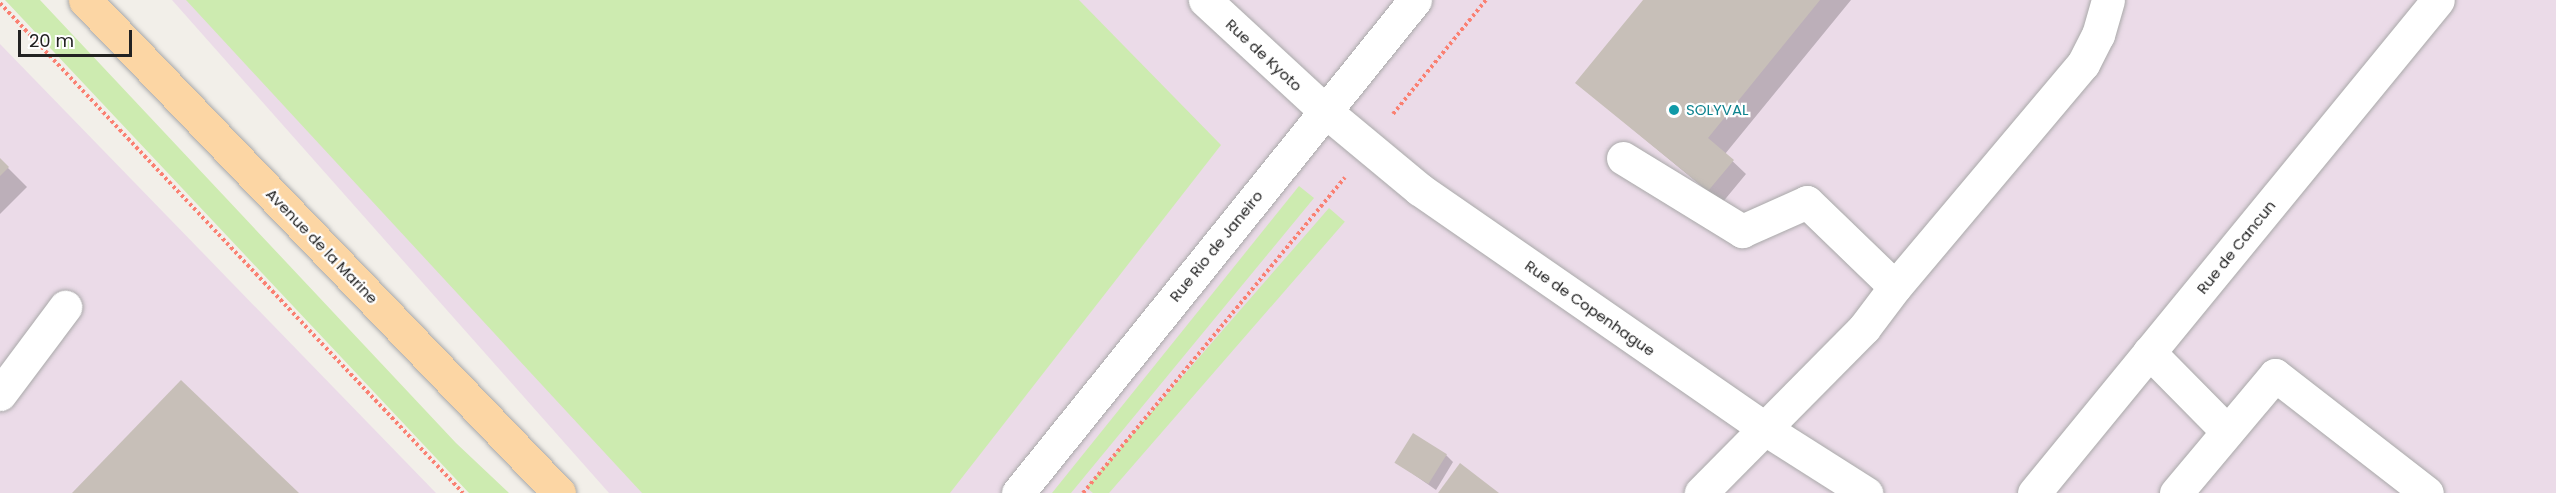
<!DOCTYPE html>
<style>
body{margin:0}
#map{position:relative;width:2556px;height:493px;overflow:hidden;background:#f2efe9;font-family:Poppins,sans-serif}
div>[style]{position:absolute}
.industrial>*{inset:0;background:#ebdbe8}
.grass>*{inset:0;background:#cdebb0;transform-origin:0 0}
.shadow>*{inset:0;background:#0003}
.building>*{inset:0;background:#c7bfb8;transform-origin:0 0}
.path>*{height:4px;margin-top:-2px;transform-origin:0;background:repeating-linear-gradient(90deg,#fa8072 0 3px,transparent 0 6px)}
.roads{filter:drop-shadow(0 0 2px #a9a9a9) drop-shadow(0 0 2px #a9a9a9)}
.minor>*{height:33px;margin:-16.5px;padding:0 16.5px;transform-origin:16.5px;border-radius:16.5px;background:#fff}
.major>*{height:33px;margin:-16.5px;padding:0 16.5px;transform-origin:16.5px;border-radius:16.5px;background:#fcd6a4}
.dots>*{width:16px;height:16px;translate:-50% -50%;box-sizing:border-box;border:3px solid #fff;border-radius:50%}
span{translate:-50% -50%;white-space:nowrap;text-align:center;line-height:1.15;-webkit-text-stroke:4.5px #fff;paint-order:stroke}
.street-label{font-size:15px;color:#222}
.culture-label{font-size:15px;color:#0d838f}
.left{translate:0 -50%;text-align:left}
.scale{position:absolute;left:18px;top:30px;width:114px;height:27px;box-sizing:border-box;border:3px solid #222;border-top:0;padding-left:8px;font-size:18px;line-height:21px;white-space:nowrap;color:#222;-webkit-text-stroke:4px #fff;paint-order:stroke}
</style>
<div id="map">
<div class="industrial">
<div style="clip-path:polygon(172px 0,2556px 0,2556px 493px,609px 493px)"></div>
<div style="clip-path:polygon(0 44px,436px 493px,0 493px)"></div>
</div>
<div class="grass">
<div style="clip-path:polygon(5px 0,40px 0,456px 443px,509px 493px,469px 493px)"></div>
<div style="clip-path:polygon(186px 0,1079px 0,1221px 145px,950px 493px,642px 493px)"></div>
<div style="clip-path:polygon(1299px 186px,1314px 198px,1071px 493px,1052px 493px)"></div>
<div style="left:1329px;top:208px;width:21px;height:370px;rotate:41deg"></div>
</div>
<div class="shadow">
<div style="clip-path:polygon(1645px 0,1851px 0,1725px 154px,1746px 174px,1722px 203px,1577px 83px)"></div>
<div style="clip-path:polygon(0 160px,27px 187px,0 214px)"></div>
<div style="clip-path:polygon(1446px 455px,1453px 462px,1436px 490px,1396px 462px)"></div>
</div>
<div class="building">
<div style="clip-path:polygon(1643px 0,1820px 0,1708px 138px,1734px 160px,1708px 191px,1575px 83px)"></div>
<div style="clip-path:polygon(0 158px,9px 167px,0 176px)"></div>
<div style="clip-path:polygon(181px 380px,299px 493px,72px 493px)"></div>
<div style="left:1413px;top:433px;width:40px;height:35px;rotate:32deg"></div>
<div style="clip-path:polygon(1460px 463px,1499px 493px,1438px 493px)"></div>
</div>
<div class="path">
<div style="left:0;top:3px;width:674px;rotate:46.62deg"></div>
<div style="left:1393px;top:114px;width:147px;rotate:-50.8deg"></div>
<div style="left:1083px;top:493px;width:410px;rotate:-50.3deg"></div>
</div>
<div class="roads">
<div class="minor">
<div style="left:1205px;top:0;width:162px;rotate:42.7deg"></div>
<div style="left:1324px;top:110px;width:124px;rotate:39.7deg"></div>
<div style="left:1419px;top:189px;width:421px;rotate:34.7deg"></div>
<div style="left:1765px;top:429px;width:120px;rotate:32.4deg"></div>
<div style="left:1623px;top:158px;width:140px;rotate:31.5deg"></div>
<div style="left:1742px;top:231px;width:71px;rotate:-24deg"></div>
<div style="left:1807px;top:202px;width:122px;rotate:44deg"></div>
<div style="left:1895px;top:287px;width:51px;rotate:127.1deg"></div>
<div style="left:1864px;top:328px;width:232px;rotate:134.7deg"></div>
<div style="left:1895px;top:287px;width:292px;rotate:-49.9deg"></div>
<div style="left:2083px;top:64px;width:33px;rotate:-63deg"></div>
<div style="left:2098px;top:35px;width:36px;rotate:-74deg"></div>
<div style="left:2149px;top:352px;width:111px;rotate:45.4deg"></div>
<div style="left:0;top:394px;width:109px;rotate:-53.2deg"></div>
<div style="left:1018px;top:493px;width:633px;rotate:-51.16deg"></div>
<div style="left:2034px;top:493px;width:637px;rotate:-50.67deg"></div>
<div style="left:2176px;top:493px;width:154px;rotate:-50deg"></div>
<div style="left:2275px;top:375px;width:192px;rotate:37.8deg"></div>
</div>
<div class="major">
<div style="left:85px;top:0;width:684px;rotate:46.13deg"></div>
</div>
</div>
<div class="dots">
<div style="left:1674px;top:110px;background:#0f9aa8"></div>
</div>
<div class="street-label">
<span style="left:1264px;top:55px;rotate:43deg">Rue de Kyoto</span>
<span style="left:322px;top:246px;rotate:46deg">Avenue de la Marine</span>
<span style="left:1216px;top:246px;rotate:-51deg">Rue Rio de Janeiro</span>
<span style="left:2236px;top:247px;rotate:-51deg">Rue de Cancun</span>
<span style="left:1590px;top:308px;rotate:35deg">Rue de Copenhague</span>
</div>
<div class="culture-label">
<span class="left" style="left:1686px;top:110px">SOLYVAL</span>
</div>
<div class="scale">20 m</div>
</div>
